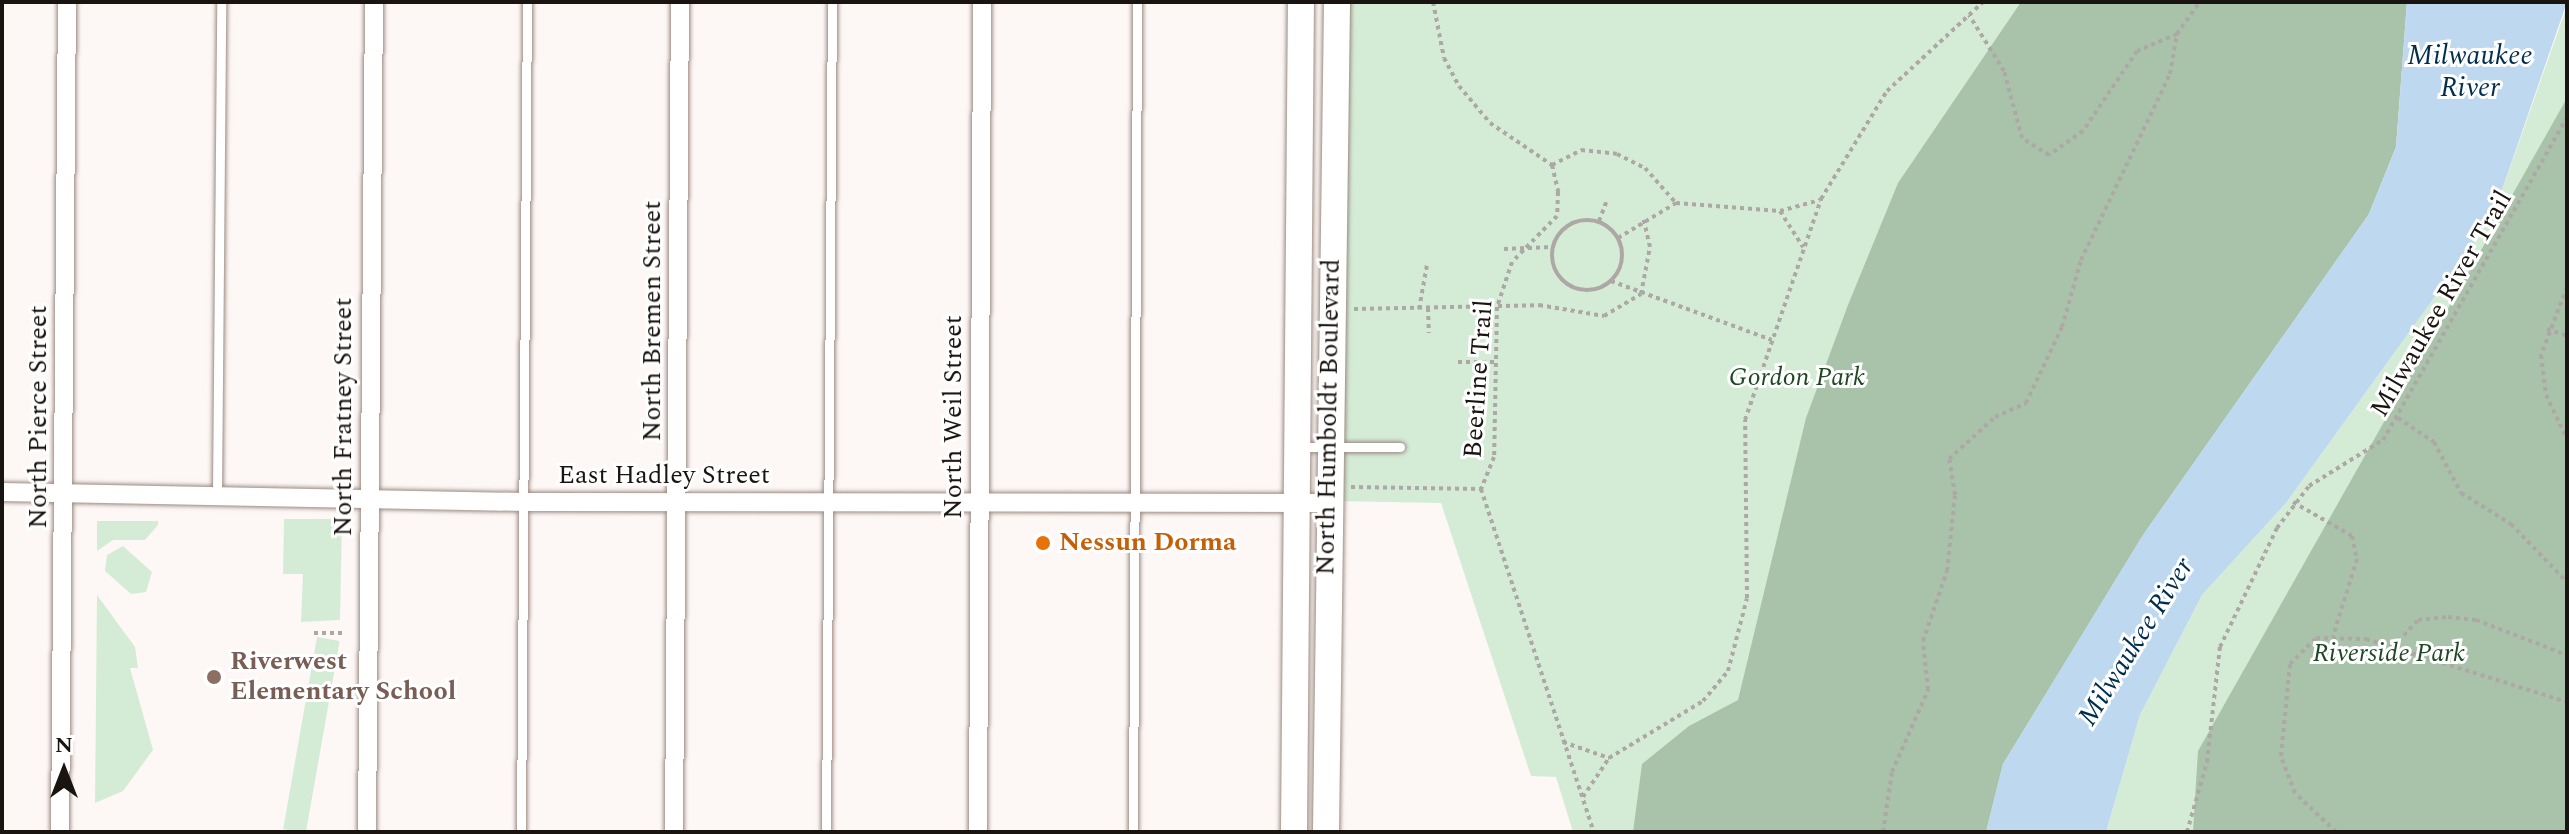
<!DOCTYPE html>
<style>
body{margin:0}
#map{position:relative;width:2569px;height:834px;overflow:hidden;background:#fdf8f6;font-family:Spectral,serif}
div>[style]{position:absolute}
.green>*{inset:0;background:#d4ecd5;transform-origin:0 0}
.forest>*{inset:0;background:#a9c2aa}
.water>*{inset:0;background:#bed9ef}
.path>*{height:4px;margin-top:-2px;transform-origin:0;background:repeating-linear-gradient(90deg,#ada8a5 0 4px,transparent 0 8px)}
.path>.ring{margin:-2px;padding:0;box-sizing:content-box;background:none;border:4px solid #ada8a5;border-radius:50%}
.roads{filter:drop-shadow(0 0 2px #9c8a81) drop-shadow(0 0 2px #9c8a81)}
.service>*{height:9px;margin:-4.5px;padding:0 4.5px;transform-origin:4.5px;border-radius:4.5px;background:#fff}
.minor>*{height:18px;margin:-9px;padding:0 9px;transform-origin:9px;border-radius:9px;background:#fff}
.secondary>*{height:26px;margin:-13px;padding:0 13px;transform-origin:13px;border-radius:13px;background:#fff}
.dots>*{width:22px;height:22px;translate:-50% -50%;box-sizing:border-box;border:4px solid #fff;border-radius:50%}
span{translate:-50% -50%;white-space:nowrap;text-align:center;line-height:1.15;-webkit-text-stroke:6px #fff;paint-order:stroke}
.street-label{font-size:26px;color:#1a1410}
.park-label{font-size:26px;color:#214826;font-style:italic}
.food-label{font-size:26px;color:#c56008;font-weight:700}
.left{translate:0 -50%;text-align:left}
.education-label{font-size:26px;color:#785e54;font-weight:700}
.water-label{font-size:28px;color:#002f4e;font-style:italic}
.frame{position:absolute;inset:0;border:4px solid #1a1410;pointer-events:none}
.north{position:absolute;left:24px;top:730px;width:80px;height:80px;-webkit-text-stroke:6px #fff;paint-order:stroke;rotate:0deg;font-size:22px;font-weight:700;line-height:32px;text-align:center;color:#1a1410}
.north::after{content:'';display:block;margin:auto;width:28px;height:36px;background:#1a1410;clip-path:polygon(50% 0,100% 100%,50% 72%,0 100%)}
</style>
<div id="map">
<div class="green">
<div style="clip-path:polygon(1349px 2px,2407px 2px,2369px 214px,2153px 521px,2003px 764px,1986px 832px,1573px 832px,1556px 777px,1531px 776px,1441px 503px,1335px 501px)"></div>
<div style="clip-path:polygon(2567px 6px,2567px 832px,2106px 832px,2140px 715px,2202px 595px,2286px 503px,2493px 216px)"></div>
<div style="clip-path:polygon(284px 519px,342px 519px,340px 620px,301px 622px,303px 574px,283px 574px)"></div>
<div style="clip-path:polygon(97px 521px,158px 521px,158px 525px,145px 540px,113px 540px,97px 551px)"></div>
<div style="clip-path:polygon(123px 546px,152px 572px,146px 592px,131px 594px,105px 571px,107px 555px)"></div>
<div style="clip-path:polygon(97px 595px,135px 647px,138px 668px,130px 668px,153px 750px,123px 791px,95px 803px)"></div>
<div style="left:317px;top:637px;width:23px;height:195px;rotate:10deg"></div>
</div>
<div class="forest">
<div style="clip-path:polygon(2021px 2px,2407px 2px,2396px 147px,2369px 214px,2143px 535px,2003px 764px,1986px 832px,1633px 832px,1642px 764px,1689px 726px,1738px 700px,1806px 418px,1848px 305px,1898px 183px)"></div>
<div style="clip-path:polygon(2567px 98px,2567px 832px,2193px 832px,2198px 751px)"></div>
</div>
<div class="water">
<div style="clip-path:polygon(2407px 2px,2567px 2px,2493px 216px,2286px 503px,2202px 595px,2140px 715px,2106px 832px,1986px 832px,2003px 764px,2143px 535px,2369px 214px,2396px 147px)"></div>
</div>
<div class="path">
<div style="left:1433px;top:2px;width:57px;rotate:78.9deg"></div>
<div style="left:1444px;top:58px;width:32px;rotate:62deg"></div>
<div style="left:1459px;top:86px;width:48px;rotate:50deg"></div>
<div style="left:1490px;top:123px;width:75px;rotate:34.1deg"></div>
<div style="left:1552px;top:165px;width:28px;rotate:77deg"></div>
<div style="left:1558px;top:192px;width:24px;rotate:92deg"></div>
<div style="left:1557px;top:216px;width:64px;rotate:134.4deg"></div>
<div style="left:1512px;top:262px;width:47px;rotate:108.4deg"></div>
<div style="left:1497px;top:307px;width:150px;rotate:91.1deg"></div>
<div style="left:1494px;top:457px;width:35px;rotate:112deg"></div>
<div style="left:2177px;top:34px;width:39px;rotate:-55deg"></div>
<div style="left:1552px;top:165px;width:33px;rotate:-27deg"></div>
<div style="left:1581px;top:150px;width:36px;rotate:6deg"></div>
<div style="left:1617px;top:154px;width:31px;rotate:27deg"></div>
<div style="left:1645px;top:168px;width:47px;rotate:48.5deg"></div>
<div style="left:1676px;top:203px;width:104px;rotate:4.4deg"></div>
<div style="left:1780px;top:211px;width:41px;rotate:-15.4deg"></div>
<div style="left:1780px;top:211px;width:43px;rotate:57.4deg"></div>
<div class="ring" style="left:1552px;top:220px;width:66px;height:66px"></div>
<div style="left:1599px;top:221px;width:22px;rotate:-69deg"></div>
<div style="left:1618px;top:238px;width:68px;rotate:-31.1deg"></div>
<div style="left:1504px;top:249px;width:48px;rotate:-2.4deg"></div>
<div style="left:1611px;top:281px;width:171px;rotate:20.1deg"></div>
<div style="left:2567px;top:287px;width:73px;rotate:110.9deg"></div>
<div style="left:2541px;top:355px;width:40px;rotate:82.9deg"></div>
<div style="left:2546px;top:395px;width:49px;rotate:64.5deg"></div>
<div style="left:1428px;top:308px;width:25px;rotate:88deg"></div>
<div style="left:1354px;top:309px;width:185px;rotate:-1.2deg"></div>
<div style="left:1539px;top:305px;width:66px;rotate:9.6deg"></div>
<div style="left:1604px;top:316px;width:43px;rotate:-30.7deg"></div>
<div style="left:1641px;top:294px;width:48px;rotate:-79.2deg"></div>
<div style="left:1650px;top:247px;width:28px;rotate:-103deg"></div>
<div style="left:1419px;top:309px;width:45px;rotate:-79.7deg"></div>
<div style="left:2547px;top:329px;width:21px;rotate:19deg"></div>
<div style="left:1458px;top:362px;width:37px"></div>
<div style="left:2398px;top:418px;width:43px;rotate:33.7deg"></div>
<div style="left:2434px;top:442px;width:58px;rotate:62.1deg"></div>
<div style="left:2461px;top:493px;width:59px;rotate:31.8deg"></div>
<div style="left:2511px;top:524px;width:81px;rotate:46deg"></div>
<div style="left:1351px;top:487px;width:130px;rotate:0.9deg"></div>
<div style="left:1481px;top:489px;width:361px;rotate:71.8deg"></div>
<div style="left:2293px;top:502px;width:68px;rotate:30deg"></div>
<div style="left:2352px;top:536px;width:24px;rotate:78deg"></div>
<div style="left:2357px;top:559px;width:81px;rotate:107.3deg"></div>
<div style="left:314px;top:633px;width:30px"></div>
<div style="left:2393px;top:647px;width:37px;rotate:-47deg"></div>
<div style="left:2418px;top:620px;width:30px;rotate:-6deg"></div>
<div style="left:2448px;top:617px;width:28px;rotate:6deg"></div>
<div style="left:2476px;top:620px;width:97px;rotate:21deg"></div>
<div style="left:1563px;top:742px;width:49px;rotate:19.2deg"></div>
<div style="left:1583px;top:797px;width:47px;rotate:-56.3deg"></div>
<div style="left:1609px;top:758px;width:110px;rotate:-31.2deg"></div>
<div style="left:1703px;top:701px;width:39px;rotate:-50deg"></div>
<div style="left:1728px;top:671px;width:75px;rotate:-75.4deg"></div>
<div style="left:1747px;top:598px;width:178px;rotate:-90.6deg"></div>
<div style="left:1745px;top:420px;width:234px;rotate:-71deg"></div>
<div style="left:1821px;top:199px;width:127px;rotate:-58.6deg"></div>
<div style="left:1887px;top:91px;width:131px;rotate:-42.8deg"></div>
<div style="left:1883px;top:832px;width:61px;rotate:-81.5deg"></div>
<div style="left:1892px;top:772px;width:90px;rotate:-66.3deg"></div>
<div style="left:1928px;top:690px;width:49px;rotate:-95.8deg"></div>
<div style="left:1923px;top:641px;width:74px;rotate:-71.1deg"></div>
<div style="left:1947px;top:571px;width:76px;rotate:-84deg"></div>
<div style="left:1955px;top:495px;width:36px;rotate:-99deg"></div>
<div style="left:1949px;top:459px;width:62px;rotate:-42.4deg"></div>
<div style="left:1995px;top:417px;width:34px;rotate:-24deg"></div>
<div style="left:2026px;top:403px;width:84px;rotate:-64.7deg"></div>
<div style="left:2062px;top:327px;width:70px;rotate:-74.2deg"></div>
<div style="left:2081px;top:260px;width:206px;rotate:-64.4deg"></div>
<div style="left:2170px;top:74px;width:41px;rotate:-80.1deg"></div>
<div style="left:2177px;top:34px;width:43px;rotate:157deg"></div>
<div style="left:2137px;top:51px;width:97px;rotate:124deg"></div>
<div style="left:2083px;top:131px;width:42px;rotate:144.8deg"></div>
<div style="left:2049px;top:155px;width:32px;rotate:-148deg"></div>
<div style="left:2022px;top:138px;width:69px;rotate:-105deg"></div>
<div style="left:2004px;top:71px;width:66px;rotate:-122deg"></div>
<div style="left:2187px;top:832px;width:73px;rotate:-74.1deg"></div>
<div style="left:2207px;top:762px;width:116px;rotate:-83.6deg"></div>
<div style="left:2220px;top:647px;width:132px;rotate:-64.4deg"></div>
<div style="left:2277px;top:528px;width:53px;rotate:-52.7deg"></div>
<div style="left:2309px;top:486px;width:87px;rotate:-31.9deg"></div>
<div style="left:2383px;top:440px;width:372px;rotate:-60.3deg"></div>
<div style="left:2336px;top:832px;width:57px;rotate:-136.4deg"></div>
<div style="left:2295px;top:793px;width:40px;rotate:-111deg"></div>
<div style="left:2281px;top:756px;width:92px;rotate:-84.4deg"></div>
<div style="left:2290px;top:664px;width:37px;rotate:-45deg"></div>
<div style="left:2316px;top:638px;width:50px;rotate:1.1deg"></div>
<div style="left:2366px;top:639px;width:211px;rotate:17.4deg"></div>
</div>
<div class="roads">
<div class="service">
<div style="left:1300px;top:447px;width:100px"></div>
<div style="left:217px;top:493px;width:491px;rotate:-89.5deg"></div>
<div style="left:521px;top:832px;width:830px;rotate:-89.59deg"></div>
<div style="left:826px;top:832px;width:830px;rotate:-89.59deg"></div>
<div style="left:1133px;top:832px;width:830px;rotate:-89.72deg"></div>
</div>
<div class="minor">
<div style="left:2px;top:492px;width:523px;rotate:1.1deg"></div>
<div style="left:525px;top:502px;width:802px;rotate:0.07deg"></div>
<div style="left:60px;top:832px;width:830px;rotate:-89.52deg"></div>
<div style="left:367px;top:832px;width:830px;rotate:-89.52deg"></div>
<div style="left:674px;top:832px;width:830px;rotate:-89.59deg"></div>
<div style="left:978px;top:832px;width:830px;rotate:-89.72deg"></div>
</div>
<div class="secondary">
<div style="left:1294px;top:832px;width:830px;rotate:-89.52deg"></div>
<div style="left:1326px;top:832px;width:830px;rotate:-89.24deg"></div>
</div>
</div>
<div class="dots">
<div style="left:1043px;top:543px;background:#e8710a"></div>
<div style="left:214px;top:677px;background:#8d6e63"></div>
</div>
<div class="street-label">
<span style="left:2442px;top:304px;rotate:-60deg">Milwaukee River Trail</span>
<span style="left:653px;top:321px;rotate:-90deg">North Bremen Street</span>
<span style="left:1479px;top:379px;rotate:-86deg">Beerline Trail</span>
<span style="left:39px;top:417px;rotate:-90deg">North Pierce Street</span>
<span style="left:344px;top:417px;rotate:-90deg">North Fratney Street</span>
<span style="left:954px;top:417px;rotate:-90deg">North Weil Street</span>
<span style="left:1329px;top:417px;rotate:-89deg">North Humboldt Boulevard</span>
<span style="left:664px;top:476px">East Hadley Street</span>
</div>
<div class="park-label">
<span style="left:1797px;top:378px">Gordon Park</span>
<span style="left:2389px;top:654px">Riverside Park</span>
</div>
<div class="food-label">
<span class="left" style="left:1059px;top:543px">Nessun Dorma</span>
</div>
<div class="education-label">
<span class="left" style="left:230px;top:677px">Riverwest<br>Elementary School</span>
</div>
<div class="water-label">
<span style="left:2470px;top:72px">Milwaukee<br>River</span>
<span style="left:2136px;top:642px;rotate:-58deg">Milwaukee River</span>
</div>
<div class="frame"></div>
<div class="north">N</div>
</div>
